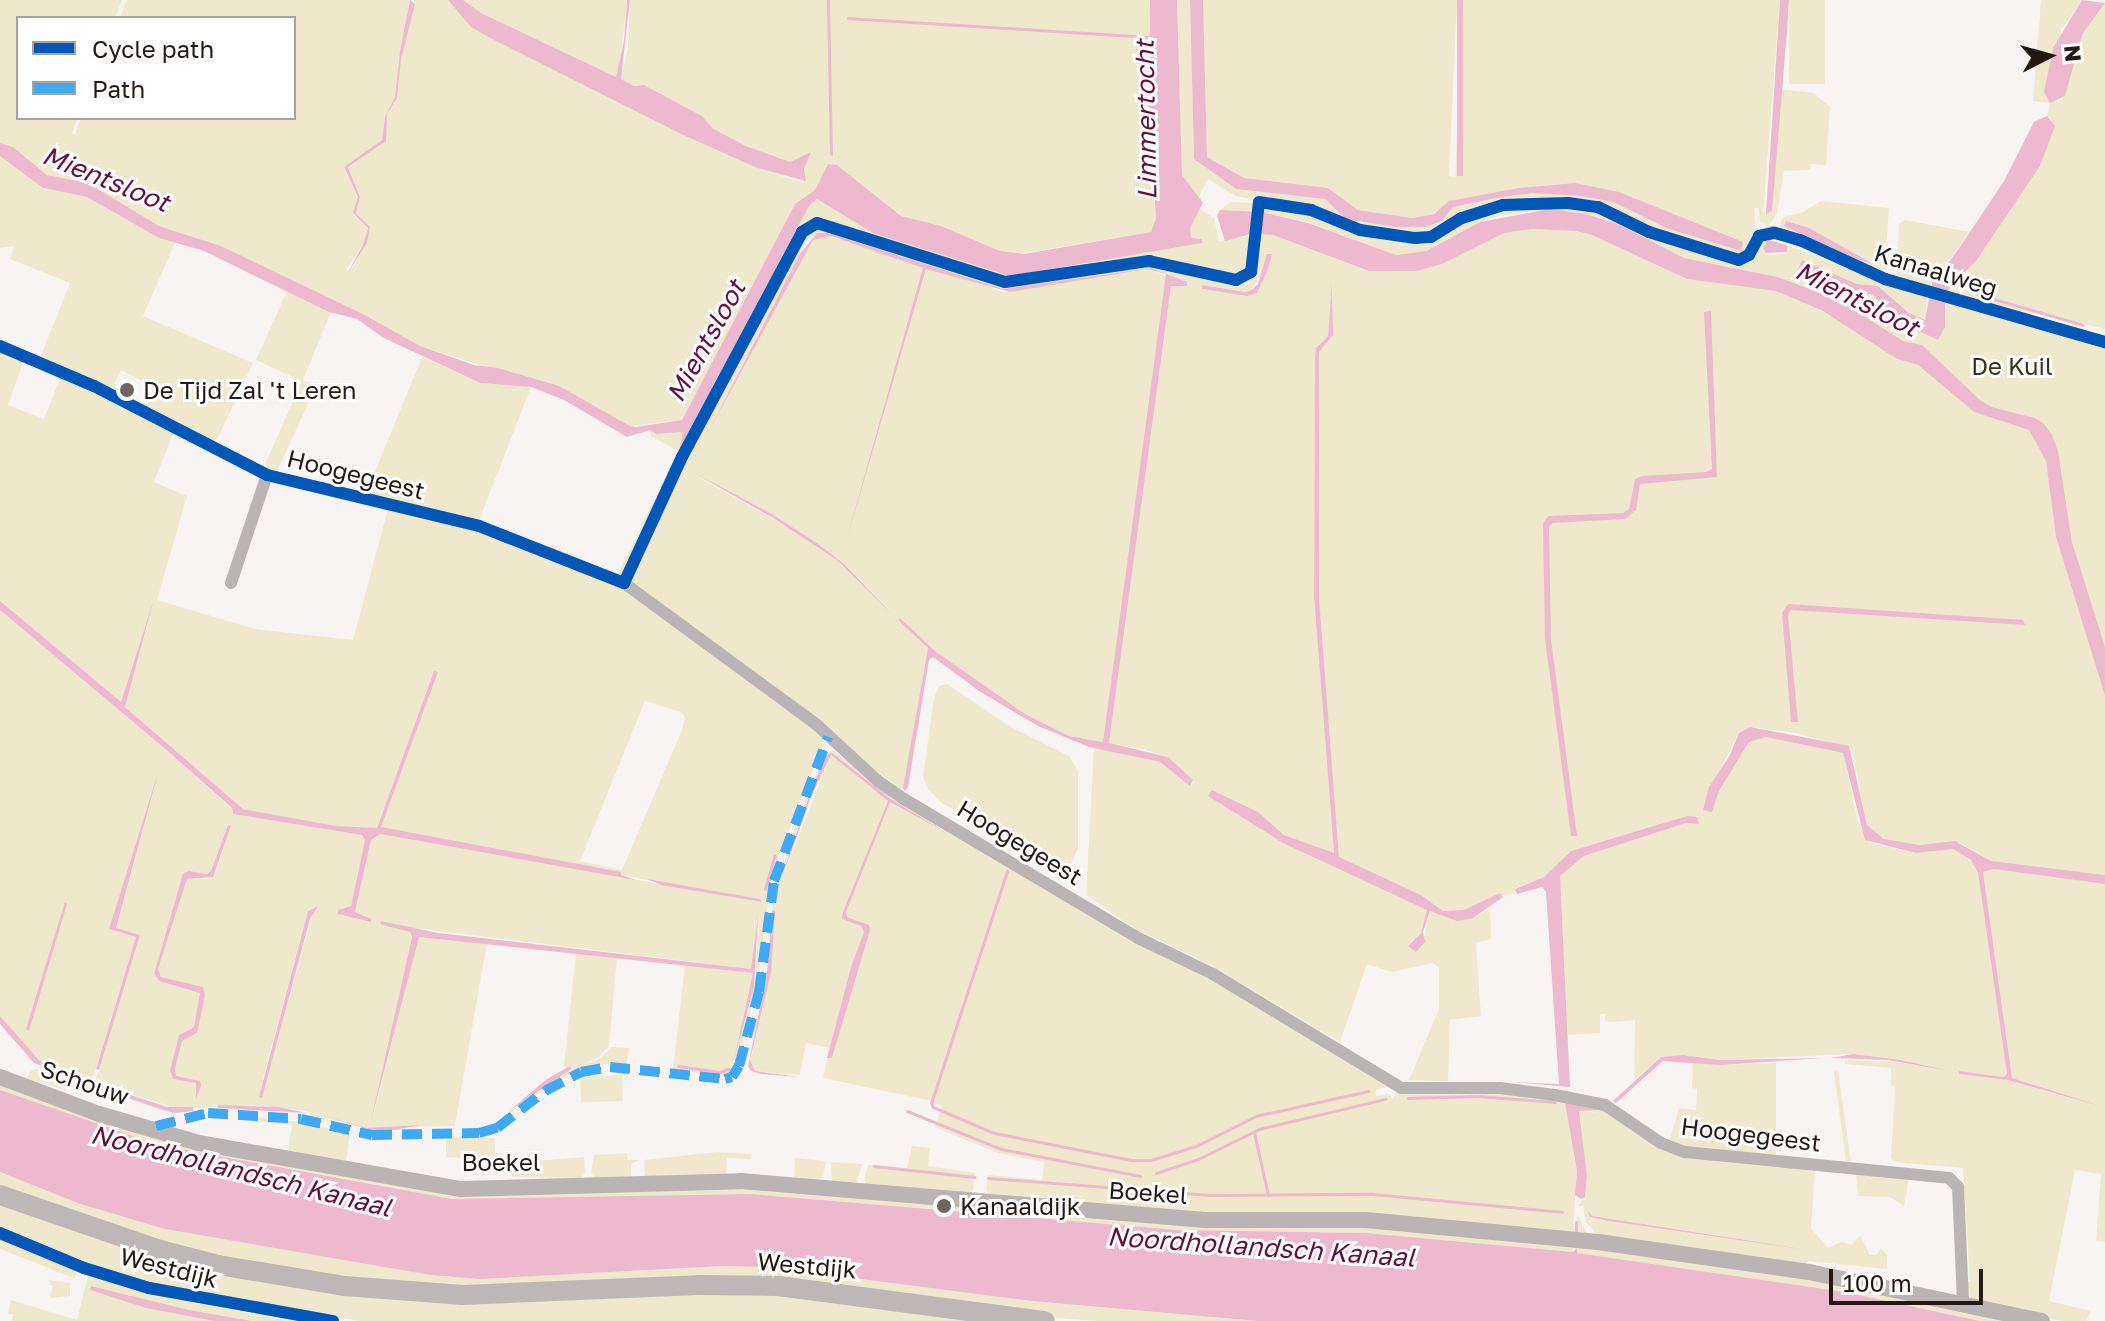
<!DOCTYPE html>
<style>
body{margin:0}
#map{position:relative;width:2105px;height:1321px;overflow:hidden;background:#f8f4f3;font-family:"Golos Text",sans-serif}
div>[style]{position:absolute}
.green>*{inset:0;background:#f0e8cd;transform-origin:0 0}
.water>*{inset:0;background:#edb9cf;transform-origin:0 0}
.stream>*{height:3px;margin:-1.5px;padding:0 1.5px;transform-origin:1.5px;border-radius:1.5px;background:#edb9cf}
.minor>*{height:12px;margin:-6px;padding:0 6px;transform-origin:6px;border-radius:6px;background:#bbb4b4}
.tertiary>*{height:16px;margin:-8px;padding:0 8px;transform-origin:8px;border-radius:8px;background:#bbb4b4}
.primary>*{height:20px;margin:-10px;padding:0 10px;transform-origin:10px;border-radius:10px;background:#bdb8b7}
.quiet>*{height:10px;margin-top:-5px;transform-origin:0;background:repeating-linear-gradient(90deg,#3fa9f5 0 20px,transparent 0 30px)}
.cycleway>*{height:12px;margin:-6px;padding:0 6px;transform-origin:6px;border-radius:6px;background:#0057b8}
.dots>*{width:22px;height:22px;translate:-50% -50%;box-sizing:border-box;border:4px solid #fff;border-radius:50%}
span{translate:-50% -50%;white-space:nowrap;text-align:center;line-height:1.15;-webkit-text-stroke:6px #fff;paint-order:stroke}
.street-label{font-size:24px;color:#261913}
.park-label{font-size:24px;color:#3a3212}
.poi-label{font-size:24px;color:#261913}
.left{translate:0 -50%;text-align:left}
.water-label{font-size:26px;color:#64113f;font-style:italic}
.legend{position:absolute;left:16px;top:16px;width:280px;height:104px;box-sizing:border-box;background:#fff;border:2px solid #a8a3a1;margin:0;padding:10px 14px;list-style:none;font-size:24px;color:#261913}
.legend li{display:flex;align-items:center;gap:16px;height:40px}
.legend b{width:40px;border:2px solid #a8a3a1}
.north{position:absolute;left:2009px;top:16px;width:80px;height:80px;-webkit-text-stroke:6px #fff;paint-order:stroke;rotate:84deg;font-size:22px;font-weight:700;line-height:32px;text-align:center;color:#261913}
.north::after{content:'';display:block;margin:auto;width:28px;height:36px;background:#261913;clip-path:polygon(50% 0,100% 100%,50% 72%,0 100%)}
.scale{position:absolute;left:1829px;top:1269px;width:154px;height:36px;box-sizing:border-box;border:4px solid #261913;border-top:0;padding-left:10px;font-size:24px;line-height:28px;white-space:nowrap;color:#261913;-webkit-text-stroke:6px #fff;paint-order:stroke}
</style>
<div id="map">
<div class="green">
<div style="clip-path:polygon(0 0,122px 0,115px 18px,18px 18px,18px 118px,77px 118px,72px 133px,75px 135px,81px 118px,294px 118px,294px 18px,120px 18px,127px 0,410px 0,400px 51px,395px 97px,385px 117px,382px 141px,344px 167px,358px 198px,353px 214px,368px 228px,363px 245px,345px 272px,355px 265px,370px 228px,356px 214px,360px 197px,348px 167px,385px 141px,387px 114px,397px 98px,401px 60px,414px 0,448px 0,471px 27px,492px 39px,681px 134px,757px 168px,803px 183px,807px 159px,790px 162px,746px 146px,712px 128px,702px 116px,644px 85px,634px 86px,621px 79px,628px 47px,630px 0,1150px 0,1149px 119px,1156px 218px,1151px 232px,1017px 254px,1000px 251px,941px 226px,901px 216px,837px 165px,828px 164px,815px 190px,795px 204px,682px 420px,630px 426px,492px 369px,420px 346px,363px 314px,221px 246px,159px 226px,88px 183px,47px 175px,13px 147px,0 143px)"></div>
<div style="clip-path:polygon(463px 0,627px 0,619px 74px,616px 77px,481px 13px)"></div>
<div style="clip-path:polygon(1177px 0,1190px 0,1194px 159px,1236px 189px,1326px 199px,1346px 219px,1396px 227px,1425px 227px,1442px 221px,1453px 207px,1497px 198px,1532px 193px,1581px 196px,1613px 202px,1669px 229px,1741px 250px,1742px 242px,1619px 192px,1575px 183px,1518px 188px,1449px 201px,1434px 214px,1412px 218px,1358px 210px,1328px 188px,1244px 178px,1207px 157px,1203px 0,1457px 0,1449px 176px,1455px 177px,1463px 0,1780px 0,1763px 213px,1772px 211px,1780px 89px,1814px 93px,1830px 107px,1826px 165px,1811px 164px,1810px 170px,1784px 171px,1777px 213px,1768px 227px,1760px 221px,1758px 208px,1754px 208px,1756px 231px,1752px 244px,1756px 246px,1766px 236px,1766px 253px,1772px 255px,1786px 253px,1787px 245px,1864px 276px,1927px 296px,1926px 319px,1918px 320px,1878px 286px,1857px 284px,1802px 260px,1863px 294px,1872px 294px,1899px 322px,1937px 339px,1943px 300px,2105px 348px,2105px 647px,2072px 542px,2058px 451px,2035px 418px,1992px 407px,1980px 400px,1922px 345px,1903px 341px,1839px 300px,1778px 277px,1684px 258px,1620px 225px,1586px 214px,1550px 209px,1499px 216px,1480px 222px,1425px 251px,1395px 255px,1308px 222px,1261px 212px,1220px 210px,1231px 202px,1255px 203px,1256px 200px,1236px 196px,1208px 179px,1200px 194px,1201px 201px,1182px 175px)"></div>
<div style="left:1789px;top:0;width:36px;height:84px"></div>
<div style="clip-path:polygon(2041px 0,2082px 0,2061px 30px,2057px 103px,2065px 96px,2083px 33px,2105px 3px,2105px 329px,1945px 293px,1976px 260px,2040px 166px,2051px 119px,2047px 116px,2050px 103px,2033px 101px)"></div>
<div style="clip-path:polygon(0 156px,43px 188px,87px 197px,159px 238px,175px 243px,143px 316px,253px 363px,215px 444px,146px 406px,154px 387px,121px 370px,111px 390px,40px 358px,70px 283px,10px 259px,15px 246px,0 248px)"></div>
<div style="clip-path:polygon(evenodd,817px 199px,874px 233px,1010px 276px,1201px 243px,1191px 238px,1190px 228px,1198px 208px,1214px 218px,1219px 241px,1254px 235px,1251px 262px,1240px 276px,1245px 286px,1250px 284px,1248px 278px,1256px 265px,1258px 235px,1273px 235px,1369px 271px,1417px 271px,1442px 264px,1504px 233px,1532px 229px,1576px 231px,1592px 235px,1687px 279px,1776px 291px,1798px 299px,1845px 323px,1897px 359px,1918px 365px,1974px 412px,2029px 430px,2046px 461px,2056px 537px,2105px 696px,2105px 875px,1991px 861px,1961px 843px,1920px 845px,1884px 839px,1867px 825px,1852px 749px,1795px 733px,1750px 727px,1739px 733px,1722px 766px,1712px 812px,1719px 791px,1749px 742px,1766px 737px,1843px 753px,1858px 821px,1869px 843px,1916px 853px,1953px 849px,1971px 860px,1978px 873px,2007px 1074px,2004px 1077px,1960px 1071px,1959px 1074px,2008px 1080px,2102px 1107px,2012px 1078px,1983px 872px,1994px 869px,2105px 884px,2105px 1242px,2096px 1241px,2101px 1174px,2075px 1170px,2049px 1301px,2091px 1311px,2086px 1321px,2062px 1321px,1971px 1300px,1965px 1282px,1970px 1282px,1963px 1168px,1894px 1162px,1891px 1158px,1895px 1086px,1891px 1086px,1891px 1068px,1845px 1064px,1845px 1060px,1896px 1062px,1953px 1072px,1901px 1060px,1853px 1054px,1719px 1060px,1683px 1055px,1661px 1057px,1634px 1080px,1635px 1020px,1610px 1022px,1605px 1021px,1605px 1014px,1600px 1014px,1600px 1033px,1568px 1035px,1559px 876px,1584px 856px,1686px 823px,1699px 824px,1687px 816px,1571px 851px,1544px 877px,1515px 888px,1517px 893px,1502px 895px,1464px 910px,1443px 911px,1421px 895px,1339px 857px,1319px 597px,1319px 352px,1333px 335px,1333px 283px,1328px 336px,1317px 346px,1315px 359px,1314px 597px,1334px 854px,1284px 835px,1258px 812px,1213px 790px,1208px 796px,1273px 837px,1428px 910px,1421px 933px,1408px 945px,1423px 942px,1430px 911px,1473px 918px,1490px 909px,1491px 939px,1476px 943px,1481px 1016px,1450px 1020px,1448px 1081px,1409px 1080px,1439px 1009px,1439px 968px,1433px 963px,1392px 972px,1367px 964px,1340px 1042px,1209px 964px,1130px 926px,1086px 895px,1094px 748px,1160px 762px,1190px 786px,1195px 783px,1168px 757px,1143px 749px,1109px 744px,1171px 286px,1186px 282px,1151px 268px,1086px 278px,1148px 269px,1168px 277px,1103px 742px,1069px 736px,1025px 714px,935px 651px,900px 618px,928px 648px,903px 791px,617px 576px,678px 451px,651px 436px,650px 430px,656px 434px,684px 432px,679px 450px,809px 206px,817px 199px,822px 232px,1003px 289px,1054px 283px,1004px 292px,929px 267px,926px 269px,843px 551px,924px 268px,831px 236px,812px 240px,709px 431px,799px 255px,810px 237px,822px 232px,817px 199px,1271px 254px,1257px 293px,1247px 296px,1202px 289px,1203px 285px,1245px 292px,1252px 290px,1271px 254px,817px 199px,693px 474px,767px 511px,817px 543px,845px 565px,892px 612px,837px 560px,805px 537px,693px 474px)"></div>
<div style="clip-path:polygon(evenodd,1821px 201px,1889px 208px,1885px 270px,1874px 272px,1778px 229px,1783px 217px,1803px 212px,1821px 201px,1800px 225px,1873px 262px,1874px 264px,1836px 249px,1798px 230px,1800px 225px)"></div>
<div style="clip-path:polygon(1905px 220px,1970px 232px,1928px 288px,1896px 274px,1899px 224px)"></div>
<div style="clip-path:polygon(287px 291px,331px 312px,303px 380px,316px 386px,276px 474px,267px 469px,266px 462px,302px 381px,256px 360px)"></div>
<div style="clip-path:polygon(evenodd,0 352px,23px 362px,8px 405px,44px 419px,61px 376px,173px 434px,154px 482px,187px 496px,157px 600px,255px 629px,353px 640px,388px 509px,467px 527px,617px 585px,817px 730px,823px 737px,822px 746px,772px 874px,756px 990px,738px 1062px,731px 1072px,721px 1076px,673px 1070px,685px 965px,754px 973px,734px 1060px,754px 987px,760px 915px,751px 969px,381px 924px,410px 932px,412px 937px,372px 1121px,418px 937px,487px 942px,455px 1126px,366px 1128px,321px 1117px,371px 1132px,318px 1118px,306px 1111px,254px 1105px,178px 1109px,95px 1082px,140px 935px,116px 929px,156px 782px,109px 929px,136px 937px,92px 1081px,39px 1060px,0 1016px,0 610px,170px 753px,232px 809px,233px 814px,362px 835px,365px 840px,351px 906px,338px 914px,371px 922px,355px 912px,371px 840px,380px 834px,762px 902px,621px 875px,620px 872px,384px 831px,380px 827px,438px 673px,434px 672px,377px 828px,336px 826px,243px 809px,125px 707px,154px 600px,121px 703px,0 601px,0 352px,645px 701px,681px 712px,685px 718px,682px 730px,622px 870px,580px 861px,645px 701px,0 352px,228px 825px,231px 826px,215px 873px,207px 879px,187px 879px,158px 969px,161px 977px,203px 987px,197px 1033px,182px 1041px,175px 1069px,176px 1076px,200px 1081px,196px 1099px,196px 1083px,173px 1079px,183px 1032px,194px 1027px,200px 993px,159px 981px,154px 974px,189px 871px,207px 874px,211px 871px,228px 825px,0 352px,314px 907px,314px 911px,261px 1098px,261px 1085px,308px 911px,314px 907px)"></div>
<div style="clip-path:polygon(422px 357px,480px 383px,531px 387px,478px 523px,365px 496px)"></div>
<div style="clip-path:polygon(947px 684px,1009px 726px,1069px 756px,1078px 771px,1078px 849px,1070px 866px,1059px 868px,942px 803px,928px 789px,923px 777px,934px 698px,939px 686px)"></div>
<div style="clip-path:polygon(evenodd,833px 750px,886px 791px,1197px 969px,1388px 1087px,1375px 1090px,1376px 1096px,1390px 1094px,1392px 1100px,1396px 1093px,1509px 1093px,1602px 1107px,1655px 1143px,1815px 1171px,1811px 1228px,1828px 1248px,1842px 1242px,1852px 1245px,1860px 1235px,1870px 1255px,1876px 1255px,1881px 1248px,1887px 1255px,1887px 1269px,1808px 1261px,1805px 1267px,1597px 1235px,1586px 1222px,1583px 1206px,1578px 1206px,1585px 1196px,1587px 1175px,1579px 1110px,1597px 1113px,1565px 1103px,1577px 1171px,1573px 1229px,1580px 1230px,1577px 1222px,1578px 1216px,1588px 1235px,1231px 1216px,991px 1198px,986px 1190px,988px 1175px,1042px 1180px,1044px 1162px,998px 1153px,935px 1127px,942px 1106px,927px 1100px,823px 1078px,827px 1058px,832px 1058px,869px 925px,846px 917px,846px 912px,890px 801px,947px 833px,891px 799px,831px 752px,825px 757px,810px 793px,776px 894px,831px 755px,888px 801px,843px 919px,861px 926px,864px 932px,851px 967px,830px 1048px,806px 1043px,800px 1075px,755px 1071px,750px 1063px,771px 973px,773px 897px,796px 824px,824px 755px,833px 750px,1589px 1210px,1592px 1216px,1808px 1250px,1590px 1217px,1589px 1210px)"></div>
<div style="clip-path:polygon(576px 953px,617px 958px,609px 1046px,599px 1057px,580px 1066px,599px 1059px,612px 1047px,629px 1048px,626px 1066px,605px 1064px,577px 1071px,557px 1080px,511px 1113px,509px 1111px,553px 1078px,571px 1069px,564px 1066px)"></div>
<div style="clip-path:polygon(1693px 1061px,1720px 1065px,1776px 1063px,1776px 1157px,1684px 1149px,1669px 1143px,1679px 1108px,1696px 1110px,1697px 1089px,1692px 1088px)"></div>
<div style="clip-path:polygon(40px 1067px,77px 1080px,74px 1088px,67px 1086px,65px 1090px,39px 1082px,36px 1086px,25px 1081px,31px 1071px)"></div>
<div style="clip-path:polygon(1838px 1071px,1851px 1162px,1846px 1162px,1834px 1072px)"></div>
<div style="left:622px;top:1075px;width:26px;height:42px;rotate:88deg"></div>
<div style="clip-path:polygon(0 1082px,46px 1099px,399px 1184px,696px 1184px,903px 1199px,938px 1206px,1356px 1224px,1498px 1235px,1834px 1282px,2020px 1321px,1980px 1321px,1845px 1292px,1576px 1253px,1574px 1248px,1573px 1252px,1366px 1233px,1178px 1230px,751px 1194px,452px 1199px,159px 1145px,36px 1105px,0 1090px)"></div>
<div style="clip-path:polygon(252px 1117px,308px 1123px,350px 1134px,346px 1162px,288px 1150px,292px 1125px,248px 1120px)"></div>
<div style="clip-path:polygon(446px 1137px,495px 1138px,495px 1161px,446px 1157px)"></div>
<div style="clip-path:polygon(912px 1146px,930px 1148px,928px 1166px,975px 1173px,973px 1190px,968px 1195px,867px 1185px,864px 1180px,868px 1165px,907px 1169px)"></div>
<div style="clip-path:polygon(717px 1152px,752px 1154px,751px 1159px,727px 1158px,726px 1176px,645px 1176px,644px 1160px)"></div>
<div style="clip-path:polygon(627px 1153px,628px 1160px,640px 1160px,631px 1164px,631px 1177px,596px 1179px,591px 1173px,594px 1155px)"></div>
<div style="clip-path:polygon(584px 1157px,585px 1173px,581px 1178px,512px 1177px,512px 1163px)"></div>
<div style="clip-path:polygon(795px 1158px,826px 1161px,823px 1177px,817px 1181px,794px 1177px)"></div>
<div style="clip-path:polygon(831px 1162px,862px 1164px,857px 1182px,832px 1182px)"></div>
<div style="clip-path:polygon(0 1172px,80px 1204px,165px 1229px,430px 1275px,480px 1279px,723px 1266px,767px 1267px,1032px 1301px,1256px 1321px,1097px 1321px,1030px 1316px,848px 1289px,561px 1290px,346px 1283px,209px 1258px,0 1189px)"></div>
<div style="clip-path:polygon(1856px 1174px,1909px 1177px,1904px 1206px,1890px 1197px,1858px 1196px)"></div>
<div style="clip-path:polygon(0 1200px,301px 1286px,777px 1291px,1009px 1321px,361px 1321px,254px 1305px,148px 1283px,95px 1267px,0 1230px)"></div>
<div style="clip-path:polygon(0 1238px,77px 1270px,74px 1278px,0 1249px)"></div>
<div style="clip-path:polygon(88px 1275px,169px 1298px,288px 1321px,252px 1321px,189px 1310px,91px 1286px,90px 1290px,214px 1321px,12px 1321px,13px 1314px,8px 1314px,11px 1300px,77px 1320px)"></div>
<div style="clip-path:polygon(49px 1280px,70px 1283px,70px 1296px,49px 1298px,53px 1287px)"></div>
</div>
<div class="water">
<div style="clip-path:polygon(410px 0,415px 4px,401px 60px,397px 98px,387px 114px,386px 141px,348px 167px,360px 197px,356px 214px,370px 227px,367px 243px,347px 274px,363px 245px,368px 228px,353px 213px,358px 197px,344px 167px,382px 140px,385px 117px,395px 97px,400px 51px)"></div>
<div style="clip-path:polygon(448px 0,463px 0,481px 13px,616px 77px,624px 41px,627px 0,630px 0,621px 79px,634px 86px,644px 85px,702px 116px,712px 128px,746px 146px,790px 162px,811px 152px,804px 169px,806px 181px,757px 168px,681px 134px,492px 39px,471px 27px)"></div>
<div style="clip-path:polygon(1150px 0,1177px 0,1182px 175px,1203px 203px,1190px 228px,1191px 238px,1202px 239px,1202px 243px,1010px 276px,873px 233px,817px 199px,809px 206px,679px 451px,683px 432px,656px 434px,650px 430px,627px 437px,564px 400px,531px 387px,480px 383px,382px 337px,357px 319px,329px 312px,204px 251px,159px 238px,87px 197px,43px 188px,0 156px,0 143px,13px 147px,47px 175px,88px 183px,159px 226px,221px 246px,363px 314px,420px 346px,474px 365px,498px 368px,559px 386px,630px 426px,636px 427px,682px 420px,795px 204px,815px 190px,828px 164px,837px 165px,901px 216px,941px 226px,1000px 251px,1024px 254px,1151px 232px,1156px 218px,1149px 119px)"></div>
<div style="clip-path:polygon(1190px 0,1203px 0,1207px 157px,1244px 178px,1328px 188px,1358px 210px,1412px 218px,1434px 214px,1449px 201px,1518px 188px,1575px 183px,1619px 192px,1743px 242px,1741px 251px,1669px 229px,1613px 202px,1581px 196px,1532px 193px,1497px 198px,1453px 207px,1442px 221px,1425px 227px,1396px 227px,1346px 219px,1325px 199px,1236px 189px,1194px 159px)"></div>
<div style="left:1457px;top:0;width:6px;height:176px"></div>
<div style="clip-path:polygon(1780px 0,1789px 0,1787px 32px,1772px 211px,1766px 214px)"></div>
<div style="clip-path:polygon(2082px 0,2105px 3px,2083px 33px,2065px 96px,2050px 103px,2044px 92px,2053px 48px)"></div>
<div style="clip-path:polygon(2047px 116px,2055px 126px,2040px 166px,1976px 261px,1945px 293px,1945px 327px,1938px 340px,1899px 322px,1872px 294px,1844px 294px,1798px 270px,1802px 260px,1857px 284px,1878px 286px,1909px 313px,1925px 320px,1934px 273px,1949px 262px,1966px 238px,2004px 181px,2034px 122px)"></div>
<div style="clip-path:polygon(1550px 209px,1586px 214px,1620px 225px,1684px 258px,1778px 277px,1839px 300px,1903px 341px,1922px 345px,1980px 400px,1992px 407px,2035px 418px,2044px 424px,2052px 435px,2058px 451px,2072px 542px,2105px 647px,2105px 696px,2056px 537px,2046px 461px,2029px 430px,1974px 412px,1918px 365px,1897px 359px,1823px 311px,1776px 291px,1687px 279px,1592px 235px,1576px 231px,1532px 229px,1504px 233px,1442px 264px,1417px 271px,1369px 271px,1273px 235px,1251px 234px,1225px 241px,1217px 216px,1220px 210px,1261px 212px,1308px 223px,1396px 255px,1426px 251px,1480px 222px)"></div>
<div style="clip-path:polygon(1786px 221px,1809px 228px,1874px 264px,1852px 258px,1784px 226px)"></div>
<div style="clip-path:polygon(817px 233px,828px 233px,1003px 289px,1151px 268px,1187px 282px,1187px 286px,1171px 286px,1109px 743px,1168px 757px,1193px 780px,1190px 786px,1160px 762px,1089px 747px,1038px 726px,979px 691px,933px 657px,929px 660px,908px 787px,905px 791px,903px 788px,928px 648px,898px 620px,900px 618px,935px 651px,1025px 714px,1069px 736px,1103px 742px,1166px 274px,1148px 269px,1010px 292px,926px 269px,843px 552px,923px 268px,831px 236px,813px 240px,709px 431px,799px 255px)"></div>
<div style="clip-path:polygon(1768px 240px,1787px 245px,1787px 252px,1766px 253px,1763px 248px)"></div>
<div style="clip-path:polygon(1267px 254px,1272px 254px,1268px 269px,1257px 293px,1247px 296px,1202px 289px,1202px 285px,1245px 292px,1252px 290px,1258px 284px)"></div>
<div style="clip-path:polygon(1332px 282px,1333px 335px,1319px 352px,1319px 597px,1339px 857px,1421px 895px,1443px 911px,1464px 910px,1500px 893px,1503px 897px,1473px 918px,1457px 921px,1430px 911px,1423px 932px,1425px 942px,1416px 952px,1408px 946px,1421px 933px,1427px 910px,1283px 843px,1208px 796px,1212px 790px,1258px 812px,1284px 835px,1334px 853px,1314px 597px,1315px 359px,1316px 348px,1328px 336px)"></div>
<div style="clip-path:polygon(1711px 311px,1717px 477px,1640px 484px,1636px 510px,1625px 519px,1552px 523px,1549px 527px,1551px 639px,1577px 836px,1571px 836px,1545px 639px,1543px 524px,1548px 516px,1623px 513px,1629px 509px,1635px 479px,1642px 476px,1706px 472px,1712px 469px,1704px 312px)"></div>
<div style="clip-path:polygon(694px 473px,767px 511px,817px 543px,845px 565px,892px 614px,837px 560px,773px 518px)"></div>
<div style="clip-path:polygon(154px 599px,125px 707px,243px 809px,336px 826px,377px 828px,434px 671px,438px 672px,381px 827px,621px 872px,621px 875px,636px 880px,380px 834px,371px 840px,355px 912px,371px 919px,371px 922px,338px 914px,338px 910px,351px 906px,365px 840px,362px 835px,233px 814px,232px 808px,170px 753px,0 610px,0 601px,121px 702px)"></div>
<div style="clip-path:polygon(1788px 604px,2023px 620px,2025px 625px,1791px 610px,1788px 615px,1798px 722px,1791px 722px,1782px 613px)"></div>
<div style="clip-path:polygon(1750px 727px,1849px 746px,1867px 825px,1884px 839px,1920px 845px,1955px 841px,1991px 861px,2105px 875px,2105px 884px,1994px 869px,1983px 872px,2012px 1078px,2103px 1107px,2008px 1080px,1959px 1074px,1959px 1071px,2004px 1077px,2007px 1074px,1978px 873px,1971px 860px,1953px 849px,1916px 853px,1865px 840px,1843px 753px,1766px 737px,1749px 742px,1719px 791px,1712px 812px,1703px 810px,1709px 787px,1730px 755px,1739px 733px)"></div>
<div style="clip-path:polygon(831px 752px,891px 799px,947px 833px,890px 802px,846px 912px,847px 917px,869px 925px,870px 930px,832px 1058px,827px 1058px,851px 967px,864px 932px,861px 926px,842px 919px,843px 912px,888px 801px,831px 755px,811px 797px,776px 894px,810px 793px,825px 757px)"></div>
<div style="clip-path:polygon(159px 770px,116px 928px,140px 935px,99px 1070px,96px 1069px,136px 937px,109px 929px)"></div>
<div style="clip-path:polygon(1687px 816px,1697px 817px,1699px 824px,1686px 823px,1584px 856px,1560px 876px,1570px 1087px,1512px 1082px,1559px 1084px,1546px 892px,1542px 887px,1517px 894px,1515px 889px,1544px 877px,1571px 851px)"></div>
<div style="clip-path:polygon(228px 825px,231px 826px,213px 877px,187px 879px,158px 969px,161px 977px,203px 987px,205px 995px,197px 1033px,182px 1041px,175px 1069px,176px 1076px,200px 1081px,201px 1086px,196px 1099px,196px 1083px,173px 1079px,170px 1071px,179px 1035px,194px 1027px,200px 993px,159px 981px,154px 974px,183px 874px,189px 871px,207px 874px,211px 871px)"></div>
<div style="clip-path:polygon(647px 879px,760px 899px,762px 902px,661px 885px)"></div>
<div style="clip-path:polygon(65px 902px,67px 904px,29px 1031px,26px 1029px)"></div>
<div style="clip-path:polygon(318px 906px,310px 919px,262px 1098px,259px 1097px,308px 911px)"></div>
<div style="clip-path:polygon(772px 910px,775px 911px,771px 973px,750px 1060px,755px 1071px,799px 1077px,761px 1074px,751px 1071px,748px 1066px,767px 974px)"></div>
<div style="clip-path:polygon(758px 916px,754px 987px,734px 1060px,753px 973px,419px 937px,371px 1121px,412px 937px,410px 932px,380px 924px,381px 921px,438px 933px,751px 969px)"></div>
<div style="clip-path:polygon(0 1016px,39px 1060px,78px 1076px,76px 1079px,34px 1063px,0 1024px)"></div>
<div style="clip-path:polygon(1853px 1054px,1901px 1060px,1954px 1072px,1888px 1060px,1832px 1058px)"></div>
<div style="clip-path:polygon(1683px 1055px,1719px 1060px,1824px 1058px,1720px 1065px,1663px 1061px,1616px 1103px,1613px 1101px,1661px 1057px)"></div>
<div style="clip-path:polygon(570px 1066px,571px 1069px,509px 1111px,547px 1079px)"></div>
<div style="clip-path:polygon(85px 1080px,167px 1107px,193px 1107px,193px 1111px,174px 1113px,154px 1107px,84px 1083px)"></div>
<div style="clip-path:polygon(0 1090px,159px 1145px,452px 1199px,751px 1194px,1178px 1230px,1366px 1233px,1573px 1252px,1577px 1248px,1577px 1253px,1845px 1292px,1980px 1321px,1257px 1321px,1032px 1301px,767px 1267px,723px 1266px,480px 1279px,430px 1275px,165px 1229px,80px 1204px,0 1172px)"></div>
<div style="clip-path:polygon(1565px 1103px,1599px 1110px,1579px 1111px,1587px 1175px,1585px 1197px,1581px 1199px,1575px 1195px,1577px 1171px)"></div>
<div style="clip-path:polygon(218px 1105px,278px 1107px,307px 1113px,218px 1108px)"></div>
<div style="clip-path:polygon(322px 1115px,366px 1128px,421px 1125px,395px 1130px,370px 1130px)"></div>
<div style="clip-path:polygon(1588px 1210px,1592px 1216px,1808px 1250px,1609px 1221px,1590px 1217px)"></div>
<div style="clip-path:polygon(91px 1286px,189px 1310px,252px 1321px,214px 1321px,146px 1308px,90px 1290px)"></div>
</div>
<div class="stream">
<div style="left:828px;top:0;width:154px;rotate:88.9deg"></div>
<div style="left:848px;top:18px;width:301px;rotate:3.6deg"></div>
<div style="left:1977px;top:294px;width:110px;rotate:16.3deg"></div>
<div style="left:1007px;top:871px;width:244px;rotate:108.1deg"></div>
<div style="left:931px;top:1103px;width:4px;rotate:63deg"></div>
<div style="left:933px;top:1107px;width:66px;rotate:23.1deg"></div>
<div style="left:994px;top:1133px;width:140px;rotate:11.1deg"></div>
<div style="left:1131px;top:1160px;width:20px"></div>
<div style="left:1151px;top:1160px;width:47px;rotate:-17.3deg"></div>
<div style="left:1196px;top:1146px;width:67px;rotate:-26.6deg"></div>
<div style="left:1256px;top:1116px;width:115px;rotate:-12.6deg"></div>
<div style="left:765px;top:889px;width:35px;rotate:-74deg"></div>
<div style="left:678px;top:1066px;width:42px;rotate:8.1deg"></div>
<div style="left:720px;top:1072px;width:9px;rotate:-21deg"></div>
<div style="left:1408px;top:1098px;width:69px;rotate:-1.7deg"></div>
<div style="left:1477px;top:1096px;width:78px;rotate:4.4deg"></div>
<div style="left:907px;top:1111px;width:101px;rotate:22deg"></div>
<div style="left:1001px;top:1149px;width:142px;rotate:11deg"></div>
<div style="left:1254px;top:1132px;width:65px;rotate:77.5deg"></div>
<div style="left:874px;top:1166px;width:101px;rotate:6.3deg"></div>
<div style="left:1156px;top:1173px;width:44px;rotate:-18.4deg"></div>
<div style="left:1198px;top:1159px;width:68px;rotate:-26.2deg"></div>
<div style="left:1259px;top:1129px;width:130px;rotate:-13.4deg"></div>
<div style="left:988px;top:1178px;width:223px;rotate:4.4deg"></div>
<div style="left:1210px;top:1195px;width:163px;rotate:-0.4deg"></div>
<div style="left:1373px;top:1194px;width:190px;rotate:5.4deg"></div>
<div style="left:1576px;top:1222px;width:8px;rotate:90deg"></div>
</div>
<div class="minor">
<div style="left:1759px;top:236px;width:15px;rotate:-16deg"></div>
<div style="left:1773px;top:232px;width:28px;rotate:17deg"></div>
<div style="left:1800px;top:240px;width:94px;rotate:24.6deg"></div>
<div style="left:1885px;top:279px;width:229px;rotate:16deg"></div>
<div style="left:0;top:346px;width:102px;rotate:23.1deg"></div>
<div style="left:94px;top:386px;width:195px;rotate:27.2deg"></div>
<div style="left:267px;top:475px;width:218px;rotate:13.5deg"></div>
<div style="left:479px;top:526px;width:156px;rotate:21.5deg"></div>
<div style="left:624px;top:583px;width:240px;rotate:36.3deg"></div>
<div style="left:817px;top:725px;width:83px;rotate:42.6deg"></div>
<div style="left:878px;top:781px;width:32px;rotate:35deg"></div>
<div style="left:904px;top:799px;width:272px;rotate:30.7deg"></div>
<div style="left:1138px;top:938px;width:83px;rotate:25.6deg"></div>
<div style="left:1213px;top:974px;width:220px;rotate:31.2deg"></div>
<div style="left:1401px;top:1088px;width:99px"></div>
<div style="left:1500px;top:1088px;width:55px;rotate:7.3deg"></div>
<div style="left:1555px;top:1095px;width:51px;rotate:11.3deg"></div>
<div style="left:1605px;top:1105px;width:68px;rotate:34.2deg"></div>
<div style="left:1661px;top:1143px;width:26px;rotate:21deg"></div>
<div style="left:1685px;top:1152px;width:265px;rotate:5.6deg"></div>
<div style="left:1949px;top:1178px;width:13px;rotate:45deg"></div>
<div style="left:1958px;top:1187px;width:115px;rotate:87.5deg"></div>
<div style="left:231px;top:583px;width:114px;rotate:-71.6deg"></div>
<div style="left:0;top:1233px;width:91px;rotate:22.6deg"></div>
<div style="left:84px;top:1268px;width:68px;rotate:17.1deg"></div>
<div style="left:149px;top:1288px;width:187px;rotate:10.2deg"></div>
</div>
<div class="tertiary">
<div style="left:0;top:1077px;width:106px;rotate:20.5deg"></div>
<div style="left:99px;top:1114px;width:104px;rotate:16.2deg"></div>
<div style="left:199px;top:1143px;width:266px;rotate:10deg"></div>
<div style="left:461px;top:1189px;width:280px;rotate:-1.6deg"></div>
<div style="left:741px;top:1181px;width:468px;rotate:4.8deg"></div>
<div style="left:1207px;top:1220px;width:159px"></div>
<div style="left:1366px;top:1220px;width:233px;rotate:5.4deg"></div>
<div style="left:1598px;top:1242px;width:213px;rotate:8.1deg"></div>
<div style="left:1809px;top:1272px;width:238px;rotate:11.9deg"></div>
</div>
<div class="primary">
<div style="left:0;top:1195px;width:169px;rotate:19deg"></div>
<div style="left:160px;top:1250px;width:60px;rotate:14.5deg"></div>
<div style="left:218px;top:1265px;width:129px;rotate:9.4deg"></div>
<div style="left:345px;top:1286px;width:118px;rotate:4.4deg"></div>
<div style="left:463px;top:1295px;width:236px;rotate:-2.4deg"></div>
<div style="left:699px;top:1285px;width:79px;rotate:0.7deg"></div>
<div style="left:778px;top:1286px;width:269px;rotate:7.5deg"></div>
</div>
<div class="quiet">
<div style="left:156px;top:1126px;width:54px;rotate:-14deg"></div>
<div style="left:208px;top:1113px;width:93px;rotate:3.7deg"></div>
<div style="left:301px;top:1119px;width:73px;rotate:12.7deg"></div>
<div style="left:372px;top:1135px;width:107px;rotate:-1.1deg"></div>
<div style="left:479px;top:1133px;width:19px;rotate:-16deg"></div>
<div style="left:497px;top:1128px;width:61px;rotate:-37.6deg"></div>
<div style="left:545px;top:1091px;width:41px;rotate:-27.8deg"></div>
<div style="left:581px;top:1072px;width:29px;rotate:-10deg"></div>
<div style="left:610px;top:1067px;width:116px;rotate:6deg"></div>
<div style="left:725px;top:1079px;width:7px;rotate:-16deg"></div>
<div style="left:732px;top:1077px;width:13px;rotate:-58deg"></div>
<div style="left:739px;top:1066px;width:77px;rotate:-74.9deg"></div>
<div style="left:759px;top:992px;width:112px;rotate:-82.3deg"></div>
<div style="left:774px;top:881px;width:154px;rotate:-69.4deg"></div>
</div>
<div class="cycleway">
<div style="left:0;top:346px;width:102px;rotate:23.1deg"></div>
<div style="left:94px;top:386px;width:195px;rotate:27.2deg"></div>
<div style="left:267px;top:475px;width:218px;rotate:13.5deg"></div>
<div style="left:479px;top:526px;width:156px;rotate:21.5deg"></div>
<div style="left:624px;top:583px;width:139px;rotate:-65.3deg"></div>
<div style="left:682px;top:457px;width:255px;rotate:-61.9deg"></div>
<div style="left:802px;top:232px;width:17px;rotate:-31deg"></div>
<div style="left:817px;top:223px;width:197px;rotate:17.4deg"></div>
<div style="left:1005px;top:282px;width:146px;rotate:-8.3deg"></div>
<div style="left:1149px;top:261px;width:89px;rotate:12.3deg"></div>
<div style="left:1236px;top:280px;width:17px;rotate:-28deg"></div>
<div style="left:1251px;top:272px;width:70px;rotate:-83.5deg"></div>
<div style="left:1259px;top:202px;width:53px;rotate:8.7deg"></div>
<div style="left:1311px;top:210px;width:53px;rotate:22.2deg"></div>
<div style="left:1360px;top:230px;width:56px;rotate:8.3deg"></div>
<div style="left:1415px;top:238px;width:16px;rotate:-4deg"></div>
<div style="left:1431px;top:237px;width:36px;rotate:-32deg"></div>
<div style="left:1462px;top:218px;width:43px;rotate:-17.6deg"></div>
<div style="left:1503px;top:205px;width:65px;rotate:-1.8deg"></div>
<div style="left:1568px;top:203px;width:30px;rotate:8deg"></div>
<div style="left:1598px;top:207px;width:57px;rotate:26.1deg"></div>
<div style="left:1649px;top:232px;width:94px;rotate:17.3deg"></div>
<div style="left:1739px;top:260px;width:11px;rotate:-27deg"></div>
<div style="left:1749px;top:255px;width:21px;rotate:-62deg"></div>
<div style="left:1759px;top:236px;width:16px;rotate:-11deg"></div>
<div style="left:1775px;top:233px;width:26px;rotate:16deg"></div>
<div style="left:1800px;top:240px;width:94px;rotate:24.6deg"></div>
<div style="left:1885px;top:279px;width:229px;rotate:16deg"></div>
<div style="left:0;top:1233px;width:91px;rotate:22.6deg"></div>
<div style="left:84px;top:1268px;width:68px;rotate:17.1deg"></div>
<div style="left:149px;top:1288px;width:187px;rotate:10.2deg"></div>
</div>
<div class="dots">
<div style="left:127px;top:390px;background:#706661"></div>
<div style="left:944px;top:1206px;background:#706661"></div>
</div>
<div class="street-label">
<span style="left:1936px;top:270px;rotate:17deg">Kanaalweg</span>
<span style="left:356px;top:474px;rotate:14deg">Hoogegeest</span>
<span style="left:1020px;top:842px;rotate:31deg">Hoogegeest</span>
<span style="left:85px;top:1082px;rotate:19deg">Schouw</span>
<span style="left:1751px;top:1134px;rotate:7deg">Hoogegeest</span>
<span style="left:501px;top:1162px">Boekel</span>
<span style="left:1148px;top:1192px;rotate:4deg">Boekel</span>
<span style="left:807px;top:1265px;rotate:5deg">Westdijk</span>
<span style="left:169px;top:1267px;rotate:14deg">Westdijk</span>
</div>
<div class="park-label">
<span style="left:2012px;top:366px">De Kuil</span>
</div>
<div class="poi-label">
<span class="left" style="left:143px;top:390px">De Tijd Zal 't Leren</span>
<span class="left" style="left:960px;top:1206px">Kanaaldijk</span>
</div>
<div class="water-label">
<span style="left:1146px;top:120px;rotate:-91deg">Limmertocht</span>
<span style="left:106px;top:179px;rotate:22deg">Mientsloot</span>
<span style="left:1857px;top:299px;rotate:27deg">Mientsloot</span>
<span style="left:706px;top:341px;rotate:-61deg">Mientsloot</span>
<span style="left:241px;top:1171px;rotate:14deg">Noordhollandsch Kanaal</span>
<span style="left:1261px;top:1247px;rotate:4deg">Noordhollandsch Kanaal</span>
</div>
<ul class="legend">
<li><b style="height:10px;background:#0057b8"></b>Cycle path</li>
<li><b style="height:10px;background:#3fa9f5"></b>Path</li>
</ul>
<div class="north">N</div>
<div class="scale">100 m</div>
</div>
